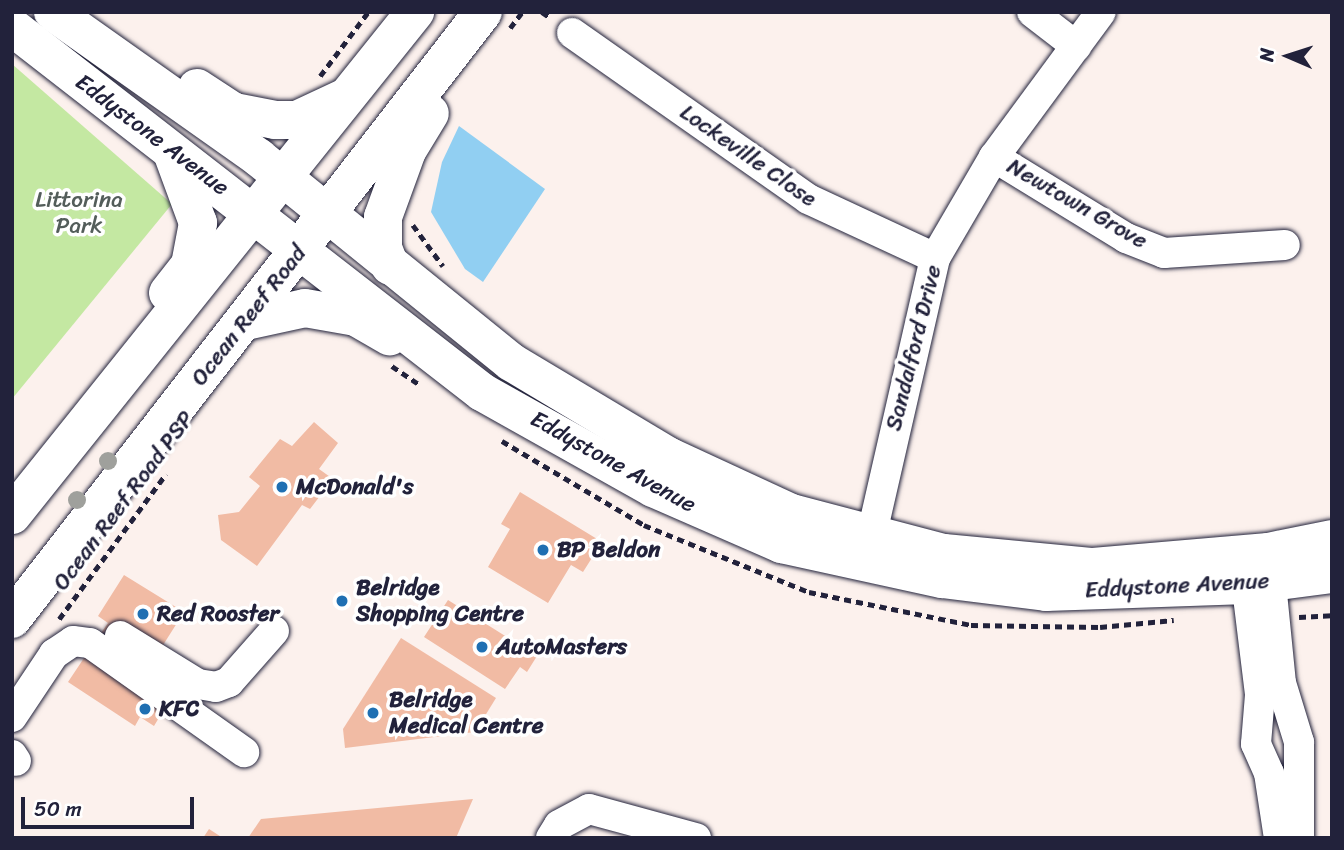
<!DOCTYPE html>
<style>
body{margin:0}
#map{position:relative;width:1344px;height:850px;overflow:hidden;background:#fcf1ed;font-family:Sriracha,sans-serif}
div>[style]{position:absolute}
.green>*{inset:0;background:#c4e8a2}
.water>*{inset:0;background:#91cff2}
.building>*{inset:0;background:#f1bba4}
.path>*{height:4.5px;margin-top:-2.25px;transform-origin:0;background:repeating-linear-gradient(90deg,#22223b 0 7px,transparent 0 12px)}
.roads{filter:drop-shadow(0 0 2px #22223b) drop-shadow(0 0 2px #22223b)}
.minor>*{height:30px;margin:-15px;padding:0 15px;transform-origin:15px;border-radius:15px;background:#fff}
.major>*{height:38px;margin:-19px;padding:0 19px;transform-origin:19px;border-radius:19px;background:#fff}
.trees>*{width:18px;height:18px;margin:-9px;border-radius:50%;background:#9fa09c}
.dots>*{width:19px;height:19px;translate:-50% -50%;box-sizing:border-box;border:4px solid #fff;border-radius:50%}
span{translate:-50% -50%;white-space:nowrap;text-align:center;line-height:1.15;-webkit-text-stroke:7px #fff;paint-order:stroke}
.street-label{font-size:23px;color:#22223b}
.park-label{font-size:23px;color:#535d5a}
.poi-label{font-size:23px;color:#22223b;font-weight:700}
.left{translate:0 -50%;text-align:left}
.frame{position:absolute;inset:0;border:14px solid #22223b;pointer-events:none}
.north{position:absolute;left:1253px;top:21px;width:70px;height:70px;-webkit-text-stroke:5px #fff;paint-order:stroke;rotate:273deg;font-size:19px;font-weight:700;line-height:28px;text-align:center;color:#22223b}
.north::after{content:'';display:block;margin:auto;width:24px;height:32px;background:#22223b;clip-path:polygon(50% 0,100% 100%,50% 72%,0 100%)}
.scale{position:absolute;left:21px;top:797px;width:173px;height:32px;box-sizing:border-box;border:4px solid #22223b;border-top:0;padding-left:9px;font-size:21px;line-height:24px;white-space:nowrap;color:#22223b;-webkit-text-stroke:5px #fff;paint-order:stroke}
</style>
<div id="map">
<div class="green">
<div style="clip-path:polygon(12px 64px,172px 204px,12px 399px)"></div>
</div>
<div class="water">
<div style="clip-path:polygon(459px 126px,545px 189px,483px 282px,465px 269px,431px 212px,442px 162px)"></div>
</div>
<div class="building">
<div style="clip-path:polygon(314px 422px,338px 443px,319px 469px,333px 479px,310px 509px,302px 505px,257px 566px,221px 540px,218px 515px,239px 512px,260px 486px,249px 477px,280px 439px,292px 446px)"></div>
<div style="clip-path:polygon(520px 492px,602px 542px,583px 572px,571px 565px,548px 603px,488px 567px,510px 529px,501px 524px)"></div>
<div style="clip-path:polygon(124px 575px,184px 612px,158px 653px,101px 633px,108px 623px,98px 616px)"></div>
<div style="clip-path:polygon(448px 600px,537px 656px,527px 672px,520px 667px,505px 689px,424px 637px)"></div>
<div style="clip-path:polygon(401px 638px,496px 698px,475px 732px,345px 748px,343px 729px)"></div>
<div style="clip-path:polygon(86px 655px,166px 706px,154px 726px,140px 717px,135px 726px,68px 682px)"></div>
<div style="clip-path:polygon(473px 799px,456px 838px,248px 838px,261px 819px)"></div>
<div style="clip-path:polygon(209px 829px,223px 838px,203px 838px)"></div>
</div>
<div class="path">
<div style="left:542px;top:12px;width:11px;rotate:34deg"></div>
<div style="left:510px;top:28px;width:20px;rotate:-53deg"></div>
<div style="left:320px;top:76px;width:80px;rotate:-53.1deg"></div>
<div style="left:413px;top:225px;width:51px;rotate:53.8deg"></div>
<div style="left:392px;top:366px;width:34px;rotate:34deg"></div>
<div style="left:502px;top:441px;width:165px;rotate:30.6deg"></div>
<div style="left:644px;top:525px;width:178px;rotate:22.1deg"></div>
<div style="left:809px;top:592px;width:165px;rotate:11.5deg"></div>
<div style="left:971px;top:625px;width:129px;rotate:0.9deg"></div>
<div style="left:1100px;top:627px;width:74px;rotate:-5.4deg"></div>
<div style="left:1299px;top:617px;width:33px;rotate:-3deg"></div>
<div style="left:59px;top:619px;width:180px;rotate:-53.6deg"></div>
</div>
<div class="roads">
<div class="minor">
<div style="left:1032px;top:12px;width:56px;rotate:37.7deg"></div>
<div style="left:572px;top:33px;width:289px;rotate:35.1deg"></div>
<div style="left:808px;top:199px;width:140px;rotate:24.9deg"></div>
<div style="left:994px;top:157px;width:155px;rotate:31.5deg"></div>
<div style="left:1126px;top:238px;width:41px;rotate:21.5deg"></div>
<div style="left:1164px;top:253px;width:121px;rotate:-3.8deg"></div>
<div style="left:867px;top:555px;width:305px;rotate:-77.1deg"></div>
<div style="left:935px;top:258px;width:117px;rotate:-59.7deg"></div>
<div style="left:994px;top:157px;width:180px;rotate:-53.6deg"></div>
<div style="left:1269px;top:563px;width:121px;rotate:84.3deg"></div>
<div style="left:1281px;top:683px;width:62px;rotate:73deg"></div>
<div style="left:1299px;top:742px;width:96px;rotate:90deg"></div>
<div style="left:1244px;top:564px;width:132px;rotate:83deg"></div>
<div style="left:1260px;top:695px;width:49px;rotate:94.7deg"></div>
<div style="left:1256px;top:744px;width:32px;rotate:66deg"></div>
<div style="left:1269px;top:773px;width:66px;rotate:81.3deg"></div>
<div style="left:120px;top:636px;width:92px;rotate:31.6deg"></div>
<div style="left:198px;top:684px;width:18px;rotate:9deg"></div>
<div style="left:216px;top:687px;width:14px;rotate:-21deg"></div>
<div style="left:229px;top:682px;width:68px;rotate:-48.6deg"></div>
<div style="left:12px;top:717px;width:76px;rotate:-56.3deg"></div>
<div style="left:54px;top:654px;width:23px;rotate:-34deg"></div>
<div style="left:73px;top:641px;width:17px;rotate:7deg"></div>
<div style="left:90px;top:643px;width:189px;rotate:35.3deg"></div>
<div style="left:12px;top:755px;width:7px;rotate:56deg"></div>
<div style="left:551px;top:838px;width:15px;rotate:-58deg"></div>
<div style="left:559px;top:825px;width:34px;rotate:-28deg"></div>
<div style="left:589px;top:809px;width:111px;rotate:15.2deg"></div>
</div>
<div class="major">
<div style="left:53px;top:12px;width:252px;rotate:35.3deg"></div>
<div style="left:259px;top:158px;width:324px;rotate:39deg"></div>
<div style="left:511px;top:362px;width:185px;rotate:30.9deg"></div>
<div style="left:670px;top:457px;width:133px;rotate:24.8deg"></div>
<div style="left:791px;top:513px;width:158px;rotate:14.7deg"></div>
<div style="left:944px;top:553px;width:150px;rotate:5.4deg"></div>
<div style="left:1093px;top:567px;width:176px;rotate:-4.9deg"></div>
<div style="left:1268px;top:552px;width:65px;rotate:-11.5deg"></div>
<div style="left:12px;top:27px;width:595px;rotate:37.83deg"></div>
<div style="left:482px;top:392px;width:196px;rotate:29.3deg"></div>
<div style="left:653px;top:488px;width:140px;rotate:23.6deg"></div>
<div style="left:781px;top:544px;width:165px;rotate:12.3deg"></div>
<div style="left:942px;top:579px;width:105px;rotate:7.1deg"></div>
<div style="left:1046px;top:592px;width:201px;rotate:-2deg"></div>
<div style="left:1247px;top:585px;width:86px;rotate:-7.4deg"></div>
<div style="left:197px;top:88px;width:44px;rotate:33deg"></div>
<div style="left:234px;top:112px;width:42px;rotate:11deg"></div>
<div style="left:275px;top:120px;width:22px"></div>
<div style="left:297px;top:120px;width:52px;rotate:-25.1deg"></div>
<div style="left:390px;top:266px;width:19px;rotate:-111deg"></div>
<div style="left:383px;top:248px;width:31px;rotate:-90deg"></div>
<div style="left:383px;top:217px;width:70px;rotate:-70deg"></div>
<div style="left:407px;top:151px;width:44px;rotate:-58.8deg"></div>
<div style="left:168px;top:293px;width:36px;rotate:-52deg"></div>
<div style="left:190px;top:265px;width:43px;rotate:-79.2deg"></div>
<div style="left:198px;top:223px;width:72px;rotate:-110.2deg"></div>
<div style="left:246px;top:321px;width:60px;rotate:-12.4deg"></div>
<div style="left:305px;top:308px;width:52px;rotate:10deg"></div>
<div style="left:356px;top:317px;width:39px;rotate:30deg"></div>
<div style="left:12px;top:515px;width:645px;rotate:-51.3deg"></div>
<div style="left:12px;top:619px;width:768px;rotate:-52.19deg"></div>
</div>
</div>
<div class="trees">
<div style="left:108px;top:461px"></div>
<div style="left:77px;top:500px"></div>
</div>
<div class="dots">
<div style="left:282px;top:487px;background:#1f6fb2"></div>
<div style="left:543px;top:550px;background:#1f6fb2"></div>
<div style="left:342px;top:601px;background:#1f6fb2"></div>
<div style="left:143px;top:614px;background:#1f6fb2"></div>
<div style="left:482px;top:647px;background:#1f6fb2"></div>
<div style="left:145px;top:709px;background:#1f6fb2"></div>
<div style="left:373px;top:713px;background:#1f6fb2"></div>
</div>
<div class="street-label">
<span style="left:152px;top:135px;rotate:37deg">Eddystone Avenue</span>
<span style="left:748px;top:156px;rotate:35deg">Lockeville Close</span>
<span style="left:1077px;top:204px;rotate:30deg">Newtown Grove</span>
<span style="left:249px;top:316px;rotate:-52deg">Ocean Reef Road</span>
<span style="left:914px;top:348px;rotate:-76deg">Sandalford Drive</span>
<span style="left:613px;top:462px;rotate:29deg">Eddystone Avenue</span>
<span style="left:124px;top:501px;rotate:-53deg">Ocean Reef Road PSP</span>
<span style="left:1177px;top:586px;rotate:-3deg">Eddystone Avenue</span>
</div>
<div class="park-label">
<span style="left:79px;top:213px">Littorina<br>Park</span>
</div>
<div class="poi-label">
<span class="left" style="left:296px;top:487px">McDonald's</span>
<span class="left" style="left:557px;top:550px">BP Beldon</span>
<span class="left" style="left:356px;top:601px">Belridge<br>Shopping Centre</span>
<span class="left" style="left:157px;top:614px">Red Rooster</span>
<span class="left" style="left:496px;top:647px">AutoMasters</span>
<span class="left" style="left:389px;top:713px">Belridge<br>Medical Centre</span>
<span class="left" style="left:159px;top:709px">KFC</span>
</div>
<div class="frame"></div>
<div class="north">N</div>
<div class="scale">50 m</div>
</div>
